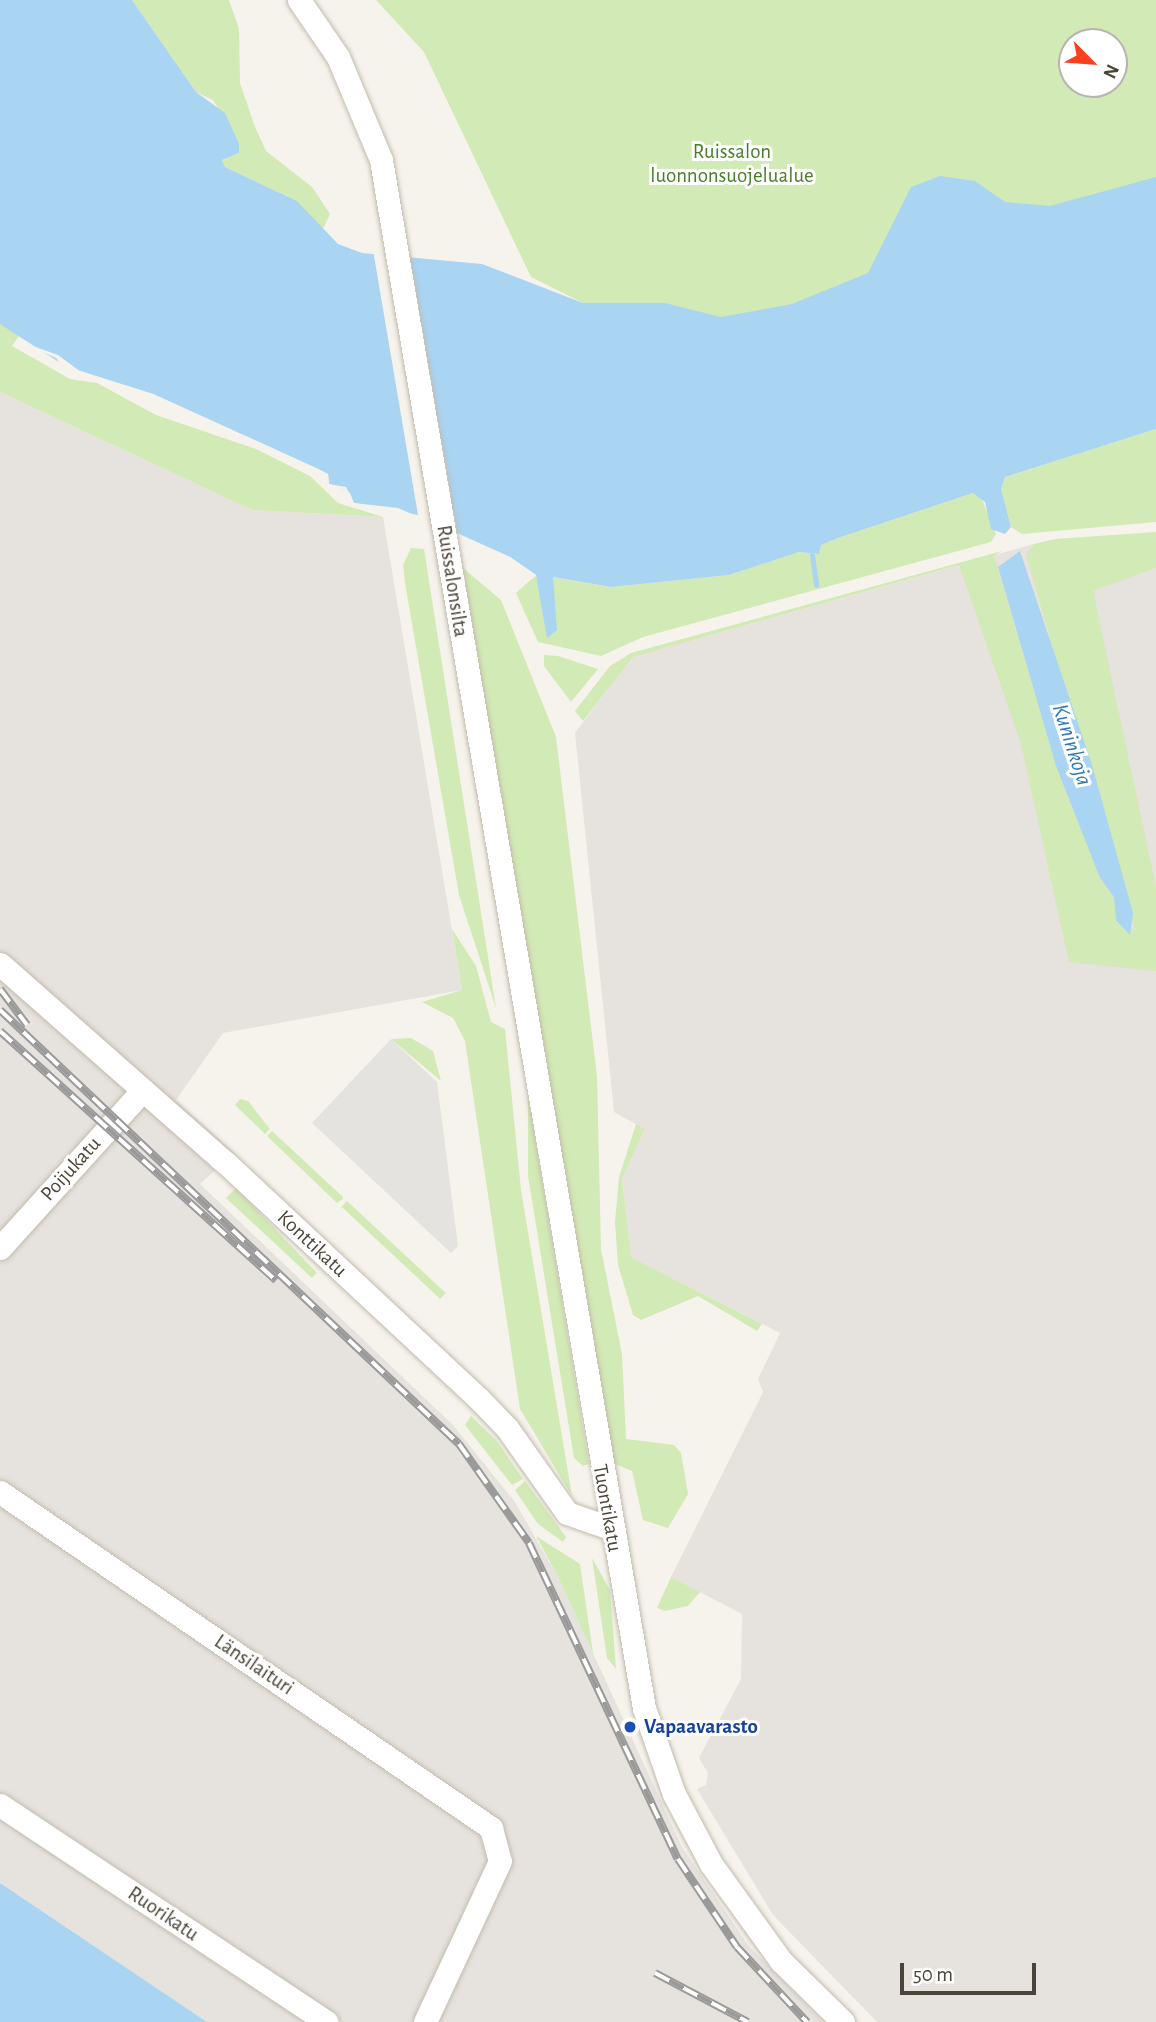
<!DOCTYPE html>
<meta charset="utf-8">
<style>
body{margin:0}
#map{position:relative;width:1156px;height:2022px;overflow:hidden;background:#f6f3ec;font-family:"Alegreya Sans",sans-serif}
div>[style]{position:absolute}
.industrial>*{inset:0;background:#e6e2dd}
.green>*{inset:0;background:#d2eab5;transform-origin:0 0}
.parking>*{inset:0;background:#e5e3e0}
.water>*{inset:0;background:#a9d4f2}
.pier>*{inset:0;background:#f6f3ec}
.stream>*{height:5px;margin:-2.5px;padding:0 2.5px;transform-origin:2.5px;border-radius:2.5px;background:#a9d4f2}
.roads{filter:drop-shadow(0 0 2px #c2bbae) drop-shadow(0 0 2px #c2bbae)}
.minor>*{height:23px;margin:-11.5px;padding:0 11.5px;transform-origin:11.5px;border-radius:11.5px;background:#fff}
.rail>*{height:8px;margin-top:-4px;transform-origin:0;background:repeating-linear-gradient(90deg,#fff 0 16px,#9a9a9a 0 32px);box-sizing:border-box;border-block:2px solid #9a9a9a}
.dots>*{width:19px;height:19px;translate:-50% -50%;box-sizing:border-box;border:4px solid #fff;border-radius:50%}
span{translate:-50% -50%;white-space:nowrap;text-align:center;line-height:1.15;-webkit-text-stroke:6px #fff;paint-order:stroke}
.park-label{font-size:21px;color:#4a7f2a}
.street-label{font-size:21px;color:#4b4439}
.transit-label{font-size:21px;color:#164399;font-weight:700}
.left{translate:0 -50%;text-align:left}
.water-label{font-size:23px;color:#2e7ab2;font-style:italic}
.north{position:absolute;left:1058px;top:28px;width:70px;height:70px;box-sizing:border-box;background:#fff;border:2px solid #b7b4b0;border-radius:50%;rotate:115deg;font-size:19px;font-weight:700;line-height:28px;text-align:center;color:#4b4439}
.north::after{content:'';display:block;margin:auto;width:24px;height:32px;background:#fc3f1d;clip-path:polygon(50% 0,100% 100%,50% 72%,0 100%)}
.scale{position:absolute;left:900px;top:1963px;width:136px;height:32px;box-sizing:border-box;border:4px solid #4b4439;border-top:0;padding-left:9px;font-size:21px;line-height:24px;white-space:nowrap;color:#4b4439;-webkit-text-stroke:5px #fff;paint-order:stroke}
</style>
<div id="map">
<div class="industrial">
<div style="clip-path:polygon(0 392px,252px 510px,383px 517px,462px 990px,223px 1033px,176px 1100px,235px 1153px,200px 1184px,453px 1425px,515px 1502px,560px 1581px,682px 1847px,748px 1945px,823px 2022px,207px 2022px,0 1883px)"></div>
<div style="clip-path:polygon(1034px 544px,1093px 590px,1156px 568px,1156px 2022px,877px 2022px,773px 1915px,697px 1789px,706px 1785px,708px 1773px,699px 1758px,741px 1679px,742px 1614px,671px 1577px,763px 1392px,758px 1379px,780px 1333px,631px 1257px,622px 1179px,645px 1129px,614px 1112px,575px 733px,632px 657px)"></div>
</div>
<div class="green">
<div style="clip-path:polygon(132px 0,229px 0,239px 29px,240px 83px,255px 127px,266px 151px,312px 187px,330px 214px,323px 229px,297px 201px,225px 167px,222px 160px,239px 153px,232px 130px,213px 100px,196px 92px)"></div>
<div style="clip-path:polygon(evenodd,376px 0,1156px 0,1156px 196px,706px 347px,646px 305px,583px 303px,531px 277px,424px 52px,376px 0,1072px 42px,1114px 42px,1114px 84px,1072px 84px,1072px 42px)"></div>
<div style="clip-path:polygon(0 317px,21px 333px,12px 346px,70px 379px,97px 383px,156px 415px,256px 449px,310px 476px,338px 503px,383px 517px,252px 510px,0 392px)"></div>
<div style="clip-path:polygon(1156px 429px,1156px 522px,1022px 534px,1011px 527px,1001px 489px,1005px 477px)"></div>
<div style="clip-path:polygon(973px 493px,980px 494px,996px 534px,991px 542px,643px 637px,601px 656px,538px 642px,516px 593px,536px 575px,540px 594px,554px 597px,552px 577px,611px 587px,729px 575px,799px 552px,818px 554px,821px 545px,838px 538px)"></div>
<div style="clip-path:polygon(1156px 532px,1156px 568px,1093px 591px,1156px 887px,1156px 971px,1069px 962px,1021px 744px,959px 565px,633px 657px,583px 721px,575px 711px,610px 666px,631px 653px,1002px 551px,994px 556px,1056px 766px,1100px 878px,1114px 897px,1116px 920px,1135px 930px,1026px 555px,1034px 544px,1055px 539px)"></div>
<div style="clip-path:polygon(411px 548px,424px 549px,496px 1008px,459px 895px,405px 583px,403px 565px)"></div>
<div style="clip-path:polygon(463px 568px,501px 600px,556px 737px,597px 1076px,601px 1249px,622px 1354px,626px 1439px,674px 1445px,681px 1453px,688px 1494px,668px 1528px,643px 1520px,632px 1471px,610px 1462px)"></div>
<div style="clip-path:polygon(544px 655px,558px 656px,598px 669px,571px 702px,544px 666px)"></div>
<div style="clip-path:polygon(452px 929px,476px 966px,491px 1022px,505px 1029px,521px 1190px,572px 1496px,520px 1409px,465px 1041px,453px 1018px,422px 1002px,462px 990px)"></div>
<div style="clip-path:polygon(411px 1038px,433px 1051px,441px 1081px,391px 1039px)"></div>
<div style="clip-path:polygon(528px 1095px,589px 1464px,583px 1466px,574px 1458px,528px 1176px)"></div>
<div style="clip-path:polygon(240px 1099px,248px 1101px,270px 1129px,265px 1134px,235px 1105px)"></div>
<div style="clip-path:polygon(636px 1124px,645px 1129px,622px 1179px,631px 1257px,762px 1324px,757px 1331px,698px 1296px,641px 1320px,633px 1315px,618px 1265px,615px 1222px,619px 1177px)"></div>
<div style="clip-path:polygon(272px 1131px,343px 1197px,343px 1199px,337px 1203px,267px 1136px)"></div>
<div style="clip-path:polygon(236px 1188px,317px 1273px,312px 1278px,226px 1198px)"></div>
<div style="left:347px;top:1201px;width:135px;height:8px;rotate:43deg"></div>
<div style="clip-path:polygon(471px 1416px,496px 1440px,523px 1479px,512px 1485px,465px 1425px)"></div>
<div style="clip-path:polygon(525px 1481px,566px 1537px,563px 1542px,538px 1524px,515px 1490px)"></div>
<div style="clip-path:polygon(536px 1536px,580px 1564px,593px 1653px,560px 1581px)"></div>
<div style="clip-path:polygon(592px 1558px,610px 1590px,616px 1669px,607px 1658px)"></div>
<div style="clip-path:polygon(671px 1577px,700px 1592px,688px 1606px,665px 1611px,657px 1608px)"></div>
</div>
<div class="parking">
<div style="clip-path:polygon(391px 1039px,437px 1082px,458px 1246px,451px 1253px,312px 1123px)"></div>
</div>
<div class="water">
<div style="clip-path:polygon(0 0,132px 0,196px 92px,225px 113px,239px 144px,239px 153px,222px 160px,225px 167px,297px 201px,338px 244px,362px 253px,482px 264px,583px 303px,665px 303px,721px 317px,792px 304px,868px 273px,911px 187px,940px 176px,975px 181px,1005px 202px,1050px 206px,1156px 177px,1156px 429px,1005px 477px,1001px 489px,1011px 527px,1005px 534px,991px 529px,985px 502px,973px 493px,838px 538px,821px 545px,819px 554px,799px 552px,729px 575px,611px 587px,553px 577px,557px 630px,547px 638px,536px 575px,510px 557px,398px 508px,354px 503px,350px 493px,329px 484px,328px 474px,316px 468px,153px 394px,65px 366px,0 324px)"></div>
<div style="clip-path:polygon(1020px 551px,1092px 765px,1133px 913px,1130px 935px,1116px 920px,1114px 897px,1100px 878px,1056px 766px,998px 567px)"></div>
<div style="clip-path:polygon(0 1883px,207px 2022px,0 2022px)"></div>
</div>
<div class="pier">
<div style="clip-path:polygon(373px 250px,409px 251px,457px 533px,510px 557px,536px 575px,533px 579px,509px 560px,414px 518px,352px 506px,344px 490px,327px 486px,313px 471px,233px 439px,151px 398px,64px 369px,56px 358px,16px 340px,58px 355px,81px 372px,153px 394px,316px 468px,328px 474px,329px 484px,346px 487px,354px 503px,418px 515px)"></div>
</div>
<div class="stream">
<div style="left:812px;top:555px;width:30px;rotate:82deg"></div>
</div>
<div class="roads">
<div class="minor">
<div style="left:299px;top:0;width:69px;rotate:55.6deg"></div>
<div style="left:338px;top:57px;width:112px;rotate:67.3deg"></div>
<div style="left:381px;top:160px;width:1570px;rotate:80.36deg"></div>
<div style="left:644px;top:1708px;width:91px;rotate:70.8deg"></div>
<div style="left:674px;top:1794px;width:79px;rotate:62.1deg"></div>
<div style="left:711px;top:1864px;width:120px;rotate:54.2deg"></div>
<div style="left:781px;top:1961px;width:87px;rotate:44.5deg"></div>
<div style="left:0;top:964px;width:301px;rotate:41.4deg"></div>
<div style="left:226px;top:1163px;width:346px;rotate:43deg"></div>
<div style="left:479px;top:1399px;width:40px;rotate:46deg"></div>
<div style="left:507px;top:1428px;width:104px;rotate:54.8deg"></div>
<div style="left:567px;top:1513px;width:46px;rotate:19.2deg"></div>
<div style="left:0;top:1248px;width:213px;rotate:-47.9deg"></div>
<div style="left:0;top:1492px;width:595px;rotate:34.38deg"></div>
<div style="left:491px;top:1828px;width:34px;rotate:75deg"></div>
<div style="left:500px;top:1861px;width:178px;rotate:115deg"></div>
<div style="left:0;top:1805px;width:392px;rotate:33.6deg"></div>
</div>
</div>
<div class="rail">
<div style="left:0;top:989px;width:45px;rotate:53.1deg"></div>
<div style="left:0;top:1010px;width:632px;rotate:43.4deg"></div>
<div style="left:459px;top:1444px;width:121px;rotate:54.7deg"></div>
<div style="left:529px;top:1543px;width:349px;rotate:64.8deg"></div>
<div style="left:678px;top:1859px;width:106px;rotate:56.2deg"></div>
<div style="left:737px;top:1947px;width:103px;rotate:47deg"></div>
<div style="left:0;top:1031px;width:372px;rotate:42.1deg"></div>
<div style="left:655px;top:1973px;width:105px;rotate:27.8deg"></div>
</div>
<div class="dots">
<div style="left:630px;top:1727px;background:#1a4fb4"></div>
</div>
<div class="park-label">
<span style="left:732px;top:164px">Ruissalon<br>luonnonsuojelualue</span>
</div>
<div class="street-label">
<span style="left:452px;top:581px;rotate:81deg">Ruissalonsilta</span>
<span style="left:71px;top:1169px;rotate:-48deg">Poijukatu</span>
<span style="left:312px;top:1244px;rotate:43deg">Konttikatu</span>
<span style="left:607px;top:1508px;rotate:80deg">Tuontikatu</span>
<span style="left:254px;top:1665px;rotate:34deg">Länsilaituri</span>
<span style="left:163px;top:1914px;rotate:34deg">Ruorikatu</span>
</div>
<div class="transit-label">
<span class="left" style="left:644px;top:1727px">Vapaavarasto</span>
</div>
<div class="water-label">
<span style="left:1071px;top:745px;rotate:72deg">Kuninkoja</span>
</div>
<div class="north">N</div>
<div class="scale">50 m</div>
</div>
